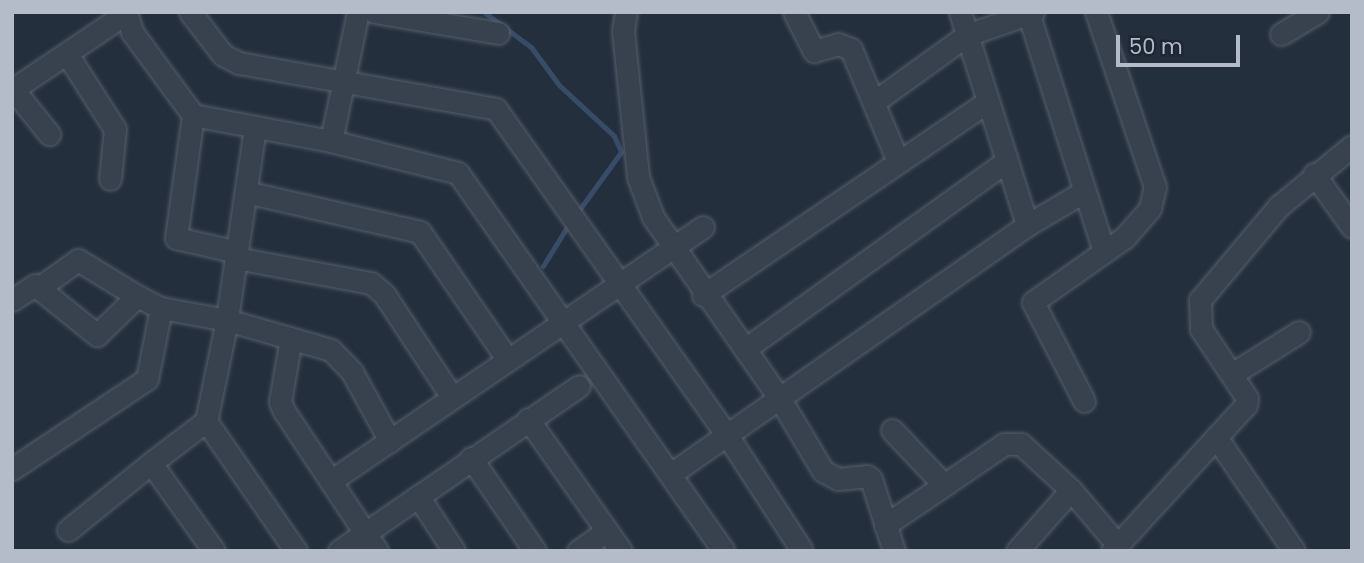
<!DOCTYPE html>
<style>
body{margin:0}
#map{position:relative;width:1364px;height:563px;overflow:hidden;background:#242f3e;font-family:Poppins,sans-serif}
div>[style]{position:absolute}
.stream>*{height:5px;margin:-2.5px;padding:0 2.5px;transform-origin:2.5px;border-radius:2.5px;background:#394c67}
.roads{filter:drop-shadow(0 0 2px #565f6c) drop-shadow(0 0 2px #565f6c)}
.minor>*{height:21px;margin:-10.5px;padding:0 10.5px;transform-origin:10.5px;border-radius:10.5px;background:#38414e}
span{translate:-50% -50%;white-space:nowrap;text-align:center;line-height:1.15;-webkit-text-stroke:7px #1d2633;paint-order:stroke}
.frame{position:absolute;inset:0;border:14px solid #b4bcc9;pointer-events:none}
.scale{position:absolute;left:1116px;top:35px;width:124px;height:32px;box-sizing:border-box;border:4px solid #b4bcc9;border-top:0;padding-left:9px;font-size:21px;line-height:24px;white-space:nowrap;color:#b4bcc9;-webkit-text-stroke:5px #1d2633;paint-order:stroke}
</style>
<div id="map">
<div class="stream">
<div style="left:484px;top:12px;width:59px;rotate:36.7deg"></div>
<div style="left:531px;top:47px;width:47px;rotate:53.6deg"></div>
<div style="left:559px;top:85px;width:75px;rotate:42.8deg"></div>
<div style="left:614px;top:136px;width:17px;rotate:66deg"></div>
<div style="left:621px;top:152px;width:75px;rotate:125.8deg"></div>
<div style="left:543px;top:266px;width:46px;rotate:-58.4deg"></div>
</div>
<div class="roads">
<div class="minor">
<div style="left:126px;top:12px;width:21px;rotate:73deg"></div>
<div style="left:132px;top:32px;width:103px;rotate:53.7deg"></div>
<div style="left:193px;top:115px;width:140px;rotate:10.7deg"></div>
<div style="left:331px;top:141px;width:131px;rotate:14.1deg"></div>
<div style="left:458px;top:173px;width:462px;rotate:54.9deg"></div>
<div style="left:190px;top:12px;width:54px;rotate:52.5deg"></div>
<div style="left:223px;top:55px;width:18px;rotate:27deg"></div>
<div style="left:239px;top:63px;width:261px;rotate:10.1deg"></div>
<div style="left:496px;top:109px;width:400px;rotate:54.7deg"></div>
<div style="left:727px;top:435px;width:136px;rotate:57deg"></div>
<div style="left:374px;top:12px;width:126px;rotate:9.6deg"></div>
<div style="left:626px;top:12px;width:19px;rotate:99deg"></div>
<div style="left:623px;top:31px;width:147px;rotate:84.1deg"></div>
<div style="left:638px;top:177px;width:43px;rotate:69.4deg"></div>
<div style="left:653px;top:217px;width:222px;rotate:55.1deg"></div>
<div style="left:780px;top:399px;width:84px;rotate:59.2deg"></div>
<div style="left:823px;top:471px;width:17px;rotate:28deg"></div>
<div style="left:838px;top:479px;width:29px;rotate:-6deg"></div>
<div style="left:867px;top:476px;width:5px;rotate:37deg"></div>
<div style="left:871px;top:479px;width:76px;rotate:72.3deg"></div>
<div style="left:794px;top:12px;width:44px;rotate:62.9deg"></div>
<div style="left:814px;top:51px;width:25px;rotate:-16deg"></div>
<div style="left:838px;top:44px;width:14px;rotate:21deg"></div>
<div style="left:851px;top:49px;width:119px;rotate:67.3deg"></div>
<div style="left:960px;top:12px;width:223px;rotate:72.5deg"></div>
<div style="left:1028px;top:12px;width:251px;rotate:72.4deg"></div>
<div style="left:1281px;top:34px;width:43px;rotate:-30.7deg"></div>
<div style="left:67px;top:54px;width:89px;rotate:57.4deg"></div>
<div style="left:115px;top:129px;width:50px;rotate:95.7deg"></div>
<div style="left:13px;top:89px;width:58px;rotate:51.3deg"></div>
<div style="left:12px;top:90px;width:138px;rotate:-34deg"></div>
<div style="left:874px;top:102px;width:115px;rotate:-35.8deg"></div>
<div style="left:967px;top:35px;width:70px;rotate:-19.2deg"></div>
<div style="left:193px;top:115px;width:124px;rotate:97.9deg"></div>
<div style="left:176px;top:238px;width:63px;rotate:12.9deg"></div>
<div style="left:255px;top:127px;width:195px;rotate:98.3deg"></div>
<div style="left:227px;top:320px;width:103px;rotate:101.7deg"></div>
<div style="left:206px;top:421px;width:158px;rotate:55.3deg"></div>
<div style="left:331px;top:141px;width:132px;rotate:-78.2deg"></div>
<div style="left:1314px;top:174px;width:65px;rotate:54.4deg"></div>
<div style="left:246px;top:192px;width:179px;rotate:12.9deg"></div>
<div style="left:420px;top:232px;width:155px;rotate:55.5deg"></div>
<div style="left:236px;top:258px;width:137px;rotate:10.5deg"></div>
<div style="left:371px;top:283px;width:17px;rotate:40deg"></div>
<div style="left:384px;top:294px;width:123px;rotate:56.6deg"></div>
<div style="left:40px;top:287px;width:47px;rotate:-35.4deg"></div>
<div style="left:78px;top:260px;width:69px;rotate:31.4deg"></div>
<div style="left:703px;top:295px;width:343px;rotate:-34.2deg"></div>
<div style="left:12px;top:300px;width:27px;rotate:-33deg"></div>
<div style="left:35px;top:285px;width:80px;rotate:38.9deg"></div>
<div style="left:97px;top:335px;width:56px;rotate:-44.3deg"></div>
<div style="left:137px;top:296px;width:27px;rotate:27deg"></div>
<div style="left:161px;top:308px;width:67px;rotate:10.3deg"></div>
<div style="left:227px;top:320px;width:108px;rotate:16.1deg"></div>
<div style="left:331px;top:350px;width:30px;rotate:46deg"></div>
<div style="left:352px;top:372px;width:79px;rotate:61.2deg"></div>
<div style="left:291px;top:338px;width:65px;rotate:99.8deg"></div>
<div style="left:280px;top:402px;width:10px;rotate:66deg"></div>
<div style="left:284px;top:411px;width:168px;rotate:56.4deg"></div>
<div style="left:745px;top:349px;width:320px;rotate:-35.7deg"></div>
<div style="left:1232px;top:374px;width:79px;rotate:-32.1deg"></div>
<div style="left:1084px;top:401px;width:111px;rotate:-117.3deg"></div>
<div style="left:1033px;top:302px;width:113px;rotate:-35.2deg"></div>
<div style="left:1125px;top:237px;width:38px;rotate:-49deg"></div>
<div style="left:1150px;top:208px;width:22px;rotate:-77deg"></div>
<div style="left:1155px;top:187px;width:185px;rotate:-108.6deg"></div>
<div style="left:528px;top:419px;width:161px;rotate:54.8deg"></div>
<div style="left:206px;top:421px;width:69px;rotate:142.6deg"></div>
<div style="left:151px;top:463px;width:108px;rotate:54.4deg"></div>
<div style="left:892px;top:430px;width:76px;rotate:46.6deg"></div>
<div style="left:944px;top:485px;width:73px;rotate:-34.3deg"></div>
<div style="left:1004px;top:444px;width:17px"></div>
<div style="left:1021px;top:444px;width:68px;rotate:42.6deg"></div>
<div style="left:1071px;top:490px;width:70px;rotate:49.7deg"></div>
<div style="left:1216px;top:437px;width:138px;rotate:55.6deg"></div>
<div style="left:471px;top:458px;width:113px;rotate:55.5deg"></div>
<div style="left:12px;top:469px;width:162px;rotate:-33.7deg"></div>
<div style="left:147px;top:379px;width:72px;rotate:-78.8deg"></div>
<div style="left:672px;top:473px;width:433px;rotate:-34.9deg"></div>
<div style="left:1027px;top:225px;width:65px;rotate:-30.5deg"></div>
<div style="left:332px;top:480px;width:449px;rotate:-34.3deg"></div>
<div style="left:418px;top:496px;width:66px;rotate:56.8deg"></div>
<div style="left:885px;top:525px;width:71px;rotate:-34.1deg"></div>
<div style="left:68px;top:530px;width:107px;rotate:-38.9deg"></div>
<div style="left:339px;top:551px;width:291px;rotate:-34.5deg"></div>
<div style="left:578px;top:551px;width:35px;rotate:-35deg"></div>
<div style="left:1017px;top:551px;width:81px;rotate:-48.5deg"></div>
<div style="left:1112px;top:551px;width:198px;rotate:-47.5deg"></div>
<div style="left:1246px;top:405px;width:7px;rotate:-82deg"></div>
<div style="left:1247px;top:398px;width:83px;rotate:-123.7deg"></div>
<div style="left:1201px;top:329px;width:29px;rotate:-92deg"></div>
<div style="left:1200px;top:300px;width:123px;rotate:-50deg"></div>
<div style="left:1279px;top:206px;width:94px;rotate:-39.4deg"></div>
</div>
</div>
<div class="frame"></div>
<div class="scale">50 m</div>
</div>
